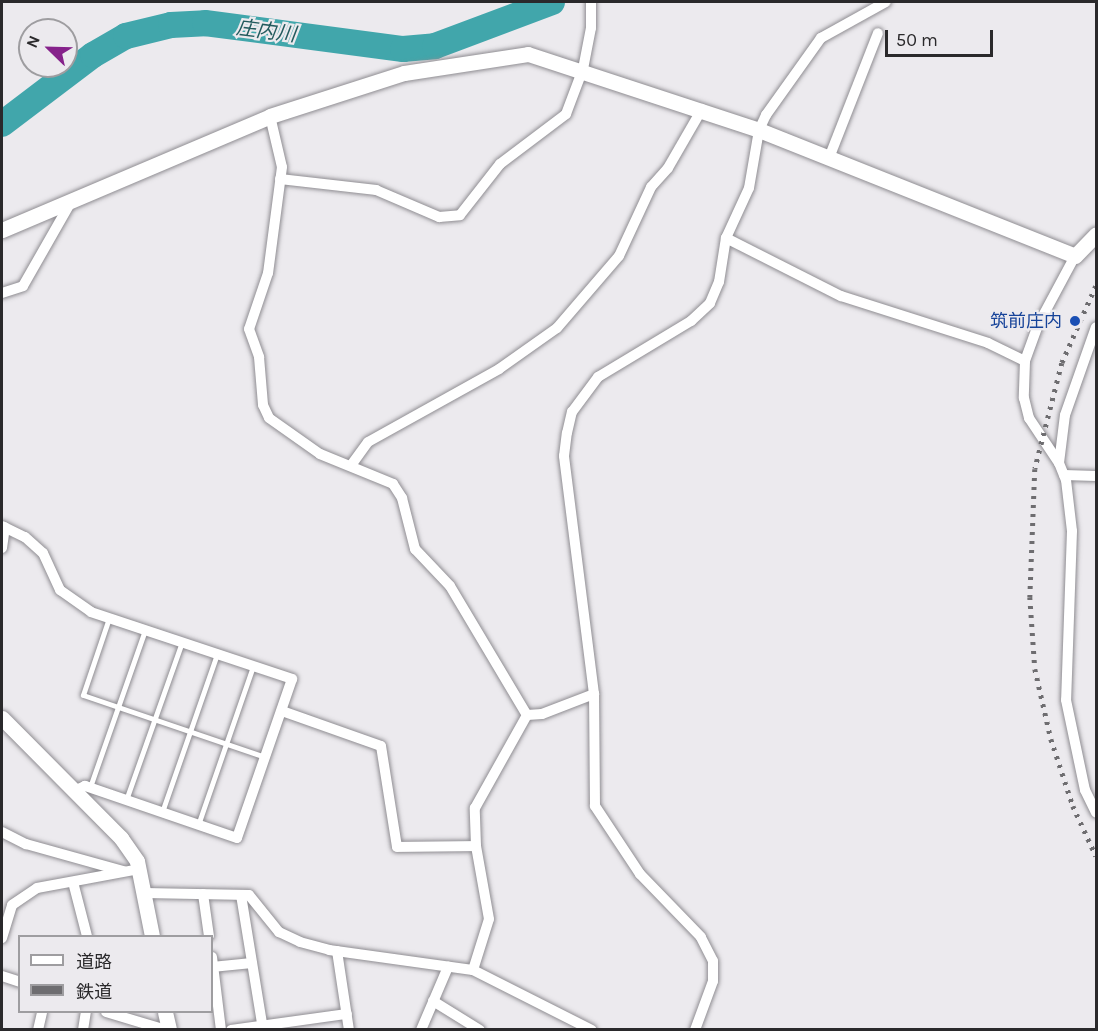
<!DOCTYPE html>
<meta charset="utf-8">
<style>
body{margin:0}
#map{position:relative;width:1098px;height:1031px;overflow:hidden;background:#eceaee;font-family:Karla,"Noto Sans JP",sans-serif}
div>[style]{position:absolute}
.river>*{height:26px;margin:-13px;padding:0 13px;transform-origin:13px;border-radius:13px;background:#41a6ab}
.roads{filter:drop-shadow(0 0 2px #8f8d92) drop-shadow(0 0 2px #8f8d92)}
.lane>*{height:5px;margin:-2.5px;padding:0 2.5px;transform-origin:2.5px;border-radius:2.5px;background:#fff}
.street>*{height:10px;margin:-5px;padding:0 5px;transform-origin:5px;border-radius:5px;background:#fff}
.secondary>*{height:15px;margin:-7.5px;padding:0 7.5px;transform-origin:7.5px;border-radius:7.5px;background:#fff}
.rail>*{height:4.5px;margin-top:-2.25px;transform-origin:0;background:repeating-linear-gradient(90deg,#6e6d70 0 3px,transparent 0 9px)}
.dots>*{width:16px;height:16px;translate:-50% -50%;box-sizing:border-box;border:3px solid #eceaee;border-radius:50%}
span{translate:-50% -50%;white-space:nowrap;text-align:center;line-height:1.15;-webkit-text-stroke:4.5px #eceaee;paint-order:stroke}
.transit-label{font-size:18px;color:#164399}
.right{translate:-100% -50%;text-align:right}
.water-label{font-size:20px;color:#235b5e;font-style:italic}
.frame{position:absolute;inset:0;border:3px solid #2a292b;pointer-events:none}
.legend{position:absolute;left:18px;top:935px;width:195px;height:78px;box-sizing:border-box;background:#eceaee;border:2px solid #9e9da0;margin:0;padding:8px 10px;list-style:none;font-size:18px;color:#2a292b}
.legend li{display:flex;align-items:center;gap:12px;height:30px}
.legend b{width:30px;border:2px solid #9e9da0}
.north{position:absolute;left:18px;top:18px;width:60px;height:60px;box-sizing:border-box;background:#eceaee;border:2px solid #9e9da0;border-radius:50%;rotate:293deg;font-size:16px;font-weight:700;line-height:24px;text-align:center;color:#2a292b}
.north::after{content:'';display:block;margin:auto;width:21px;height:27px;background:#86228b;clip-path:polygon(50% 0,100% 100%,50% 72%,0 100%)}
.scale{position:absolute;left:885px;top:30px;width:108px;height:27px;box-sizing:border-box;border:3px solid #2a292b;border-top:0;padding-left:8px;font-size:18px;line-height:21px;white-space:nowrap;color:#2a292b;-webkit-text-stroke:4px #eceaee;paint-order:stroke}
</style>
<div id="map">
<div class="river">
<div style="left:2px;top:124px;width:114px;rotate:-37.2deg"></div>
<div style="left:93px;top:55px;width:38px;rotate:-30deg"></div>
<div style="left:126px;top:36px;width:46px;rotate:-13.7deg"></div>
<div style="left:171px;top:25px;width:34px;rotate:-3deg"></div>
<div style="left:205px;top:23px;width:200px;rotate:7.5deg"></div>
<div style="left:403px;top:49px;width:32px;rotate:-5deg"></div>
<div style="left:435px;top:46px;width:125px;rotate:-20.6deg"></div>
</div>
<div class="roads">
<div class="lane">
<div style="left:109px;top:618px;width:81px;rotate:108.7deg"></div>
<div style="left:83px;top:695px;width:192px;rotate:18.8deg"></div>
<div style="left:90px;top:787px;width:166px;rotate:-70.7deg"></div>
<div style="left:126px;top:800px;width:168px;rotate:-70.5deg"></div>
<div style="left:162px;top:812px;width:167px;rotate:-70.8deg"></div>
<div style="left:198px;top:825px;width:168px;rotate:-70.9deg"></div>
</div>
<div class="street">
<div style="left:270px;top:116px;width:52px;rotate:76.8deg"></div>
<div style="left:282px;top:167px;width:107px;rotate:97.5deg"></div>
<div style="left:268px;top:273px;width:59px;rotate:108.7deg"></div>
<div style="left:249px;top:329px;width:30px;rotate:70deg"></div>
<div style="left:259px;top:357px;width:48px;rotate:85.2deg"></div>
<div style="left:263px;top:405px;width:14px;rotate:65deg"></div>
<div style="left:269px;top:418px;width:62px;rotate:35.2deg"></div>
<div style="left:320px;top:454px;width:79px;rotate:22.3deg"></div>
<div style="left:393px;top:484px;width:17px;rotate:57deg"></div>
<div style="left:402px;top:498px;width:53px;rotate:75.7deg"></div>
<div style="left:415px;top:549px;width:51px;rotate:46.6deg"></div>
<div style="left:450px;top:586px;width:150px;rotate:59.2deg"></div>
<div style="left:829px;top:158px;width:134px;rotate:-68.6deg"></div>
<div style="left:280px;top:179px;width:97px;rotate:6.5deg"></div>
<div style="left:376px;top:190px;width:69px;rotate:23.2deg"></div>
<div style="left:439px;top:217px;width:21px;rotate:-5deg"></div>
<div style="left:460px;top:215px;width:65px;rotate:-51.9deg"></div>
<div style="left:500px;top:164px;width:83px;rotate:-37.1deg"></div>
<div style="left:566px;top:114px;width:48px;rotate:-69.3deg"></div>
<div style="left:583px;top:69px;width:42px;rotate:-79deg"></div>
<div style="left:591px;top:28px;width:26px;rotate:-90deg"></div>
<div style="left:726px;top:238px;width:129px;rotate:26.8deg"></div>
<div style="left:841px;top:296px;width:154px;rotate:17.7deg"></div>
<div style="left:988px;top:343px;width:41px;rotate:25.9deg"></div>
<div style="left:1075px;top:256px;width:78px;rotate:118.2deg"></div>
<div style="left:1038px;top:325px;width:38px;rotate:110deg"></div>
<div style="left:1025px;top:361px;width:37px;rotate:92deg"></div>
<div style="left:1024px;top:398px;width:21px;rotate:76deg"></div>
<div style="left:1029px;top:418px;width:54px;rotate:56.3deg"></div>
<div style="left:1059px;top:463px;width:18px;rotate:68deg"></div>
<div style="left:1066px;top:480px;width:51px;rotate:83.3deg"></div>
<div style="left:1072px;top:531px;width:169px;rotate:92deg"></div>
<div style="left:1066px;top:700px;width:92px;rotate:78.1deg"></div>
<div style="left:1085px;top:790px;width:25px;rotate:64deg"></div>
<div style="left:2px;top:293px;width:22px;rotate:-18deg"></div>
<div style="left:23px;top:286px;width:99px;rotate:-60.3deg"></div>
<div style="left:1059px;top:463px;width:48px;rotate:-82.9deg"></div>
<div style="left:1065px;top:415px;width:93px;rotate:-70.6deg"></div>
<div style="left:352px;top:464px;width:27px;rotate:-54deg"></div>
<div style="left:368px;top:442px;width:150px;rotate:-29.1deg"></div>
<div style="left:499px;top:369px;width:71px;rotate:-35.3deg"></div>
<div style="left:557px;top:328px;width:95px;rotate:-49.3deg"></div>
<div style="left:619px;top:256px;width:76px;rotate:-65.1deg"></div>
<div style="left:651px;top:187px;width:25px;rotate:-48deg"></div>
<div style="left:668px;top:168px;width:68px;rotate:-60deg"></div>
<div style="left:1064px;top:475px;width:32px;rotate:2deg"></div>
<div style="left:2px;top:526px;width:25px;rotate:26deg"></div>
<div style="left:25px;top:537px;width:24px;rotate:42deg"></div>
<div style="left:43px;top:553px;width:41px;rotate:65.3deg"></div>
<div style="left:60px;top:590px;width:38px;rotate:35deg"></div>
<div style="left:91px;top:612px;width:212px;rotate:18.4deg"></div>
<div style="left:292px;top:679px;width:168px;rotate:109.1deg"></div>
<div style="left:237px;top:838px;width:161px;rotate:-161.1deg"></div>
<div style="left:85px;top:786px;width:12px;rotate:156deg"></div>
<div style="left:2px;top:548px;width:21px;rotate:-82deg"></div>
<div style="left:282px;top:711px;width:105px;rotate:19.5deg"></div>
<div style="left:381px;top:746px;width:102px;rotate:81deg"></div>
<div style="left:397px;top:847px;width:79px;rotate:-0.7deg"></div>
<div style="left:527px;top:715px;width:15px;rotate:-4deg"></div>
<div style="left:542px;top:714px;width:56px;rotate:-21deg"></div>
<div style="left:2px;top:832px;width:27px;rotate:27deg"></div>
<div style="left:26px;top:844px;width:101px;rotate:15.6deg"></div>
<div style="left:73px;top:882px;width:56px;rotate:75.5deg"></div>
<div style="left:145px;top:893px;width:104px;rotate:1.1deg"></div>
<div style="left:249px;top:895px;width:48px;rotate:51deg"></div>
<div style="left:279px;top:932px;width:23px;rotate:25deg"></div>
<div style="left:300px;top:942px;width:30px;rotate:15deg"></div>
<div style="left:329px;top:950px;width:145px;rotate:7.9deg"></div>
<div style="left:473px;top:970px;width:133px;rotate:26.8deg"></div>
<div style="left:203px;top:894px;width:42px;rotate:81.9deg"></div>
<div style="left:241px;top:895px;width:137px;rotate:80.7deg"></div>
<div style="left:2px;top:938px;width:34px;rotate:-73deg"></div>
<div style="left:12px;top:905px;width:30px;rotate:-34deg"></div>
<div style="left:37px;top:888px;width:105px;rotate:-10.5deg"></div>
<div style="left:337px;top:951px;width:80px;rotate:81.4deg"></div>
<div style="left:212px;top:957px;width:74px;rotate:83deg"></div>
<div style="left:212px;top:967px;width:40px;rotate:-5.7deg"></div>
<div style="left:473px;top:970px;width:53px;rotate:-72.6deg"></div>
<div style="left:489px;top:919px;width:74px;rotate:-100.1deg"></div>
<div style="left:476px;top:846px;width:38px;rotate:-92deg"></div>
<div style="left:475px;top:808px;width:107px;rotate:-60.8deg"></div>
<div style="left:2px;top:976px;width:19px;rotate:18deg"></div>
<div style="left:433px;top:1001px;width:55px;rotate:31.7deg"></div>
<div style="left:106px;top:1012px;width:63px;rotate:16.7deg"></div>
<div style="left:38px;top:1030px;width:18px;rotate:-77deg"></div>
<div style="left:83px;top:1030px;width:18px;rotate:-81deg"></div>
<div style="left:231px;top:1030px;width:117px;rotate:-7.9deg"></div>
<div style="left:421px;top:1030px;width:69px;rotate:-66.8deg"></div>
<div style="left:695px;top:1030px;width:52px;rotate:-69.8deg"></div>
<div style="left:713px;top:981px;width:20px;rotate:-90deg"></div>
<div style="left:713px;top:961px;width:27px;rotate:-117deg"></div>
<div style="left:701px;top:937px;width:88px;rotate:-134.1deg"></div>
<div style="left:640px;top:874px;width:82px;rotate:-123.5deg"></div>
<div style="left:595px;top:806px;width:112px;rotate:-90.5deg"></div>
<div style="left:594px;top:694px;width:240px;rotate:-97.2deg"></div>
<div style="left:564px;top:456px;width:23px;rotate:-83deg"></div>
<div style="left:567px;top:433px;width:22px;rotate:-77deg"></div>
<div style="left:572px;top:412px;width:44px;rotate:-53.4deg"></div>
<div style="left:598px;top:377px;width:109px;rotate:-31.1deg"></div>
<div style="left:691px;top:321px;width:26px;rotate:-43deg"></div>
<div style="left:710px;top:303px;width:23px;rotate:-67deg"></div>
<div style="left:719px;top:282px;width:45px;rotate:-81deg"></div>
<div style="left:726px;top:238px;width:55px;rotate:-65.3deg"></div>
<div style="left:749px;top:188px;width:59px;rotate:-80.2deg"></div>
<div style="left:759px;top:130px;width:17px;rotate:-65deg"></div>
<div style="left:766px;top:115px;width:95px;rotate:-54.5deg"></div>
<div style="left:821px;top:38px;width:74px;rotate:-29deg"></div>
</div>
<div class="secondary">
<div style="left:2px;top:230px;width:291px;rotate:-23deg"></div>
<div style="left:270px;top:116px;width:141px;rotate:-17.8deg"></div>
<div style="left:404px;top:73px;width:125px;rotate:-8.7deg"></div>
<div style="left:528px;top:54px;width:243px;rotate:18.2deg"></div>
<div style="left:759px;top:130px;width:340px;rotate:21.7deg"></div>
<div style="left:1075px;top:256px;width:30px;rotate:-46deg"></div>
<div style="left:2px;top:718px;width:169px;rotate:45.2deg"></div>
<div style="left:121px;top:838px;width:28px;rotate:55deg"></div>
<div style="left:137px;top:861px;width:76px;rotate:78.7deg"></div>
<div style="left:165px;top:1012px;width:18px;rotate:77deg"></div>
</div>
</div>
<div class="rail">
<div style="left:1096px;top:286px;width:84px;rotate:113.8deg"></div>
<div style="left:1062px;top:363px;width:109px;rotate:104.3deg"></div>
<div style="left:1035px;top:469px;width:128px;rotate:92.2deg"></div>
<div style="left:1030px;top:597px;width:72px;rotate:86deg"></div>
<div style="left:1035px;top:669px;width:72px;rotate:77.1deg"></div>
<div style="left:1051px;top:739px;width:71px;rotate:71.8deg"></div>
<div style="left:1073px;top:806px;width:55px;rotate:65.3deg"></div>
</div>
<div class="dots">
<div style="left:1075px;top:321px;background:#1a4fb4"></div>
</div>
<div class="transit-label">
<span class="right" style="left:1062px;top:321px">筑前庄内</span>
</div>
<div class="water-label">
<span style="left:266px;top:31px;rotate:7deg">庄内川</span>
</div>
<div class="frame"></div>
<ul class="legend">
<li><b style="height:8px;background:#fff"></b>道路</li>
<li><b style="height:8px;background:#6e6d70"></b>鉄道</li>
</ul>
<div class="north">N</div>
<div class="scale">50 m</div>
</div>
